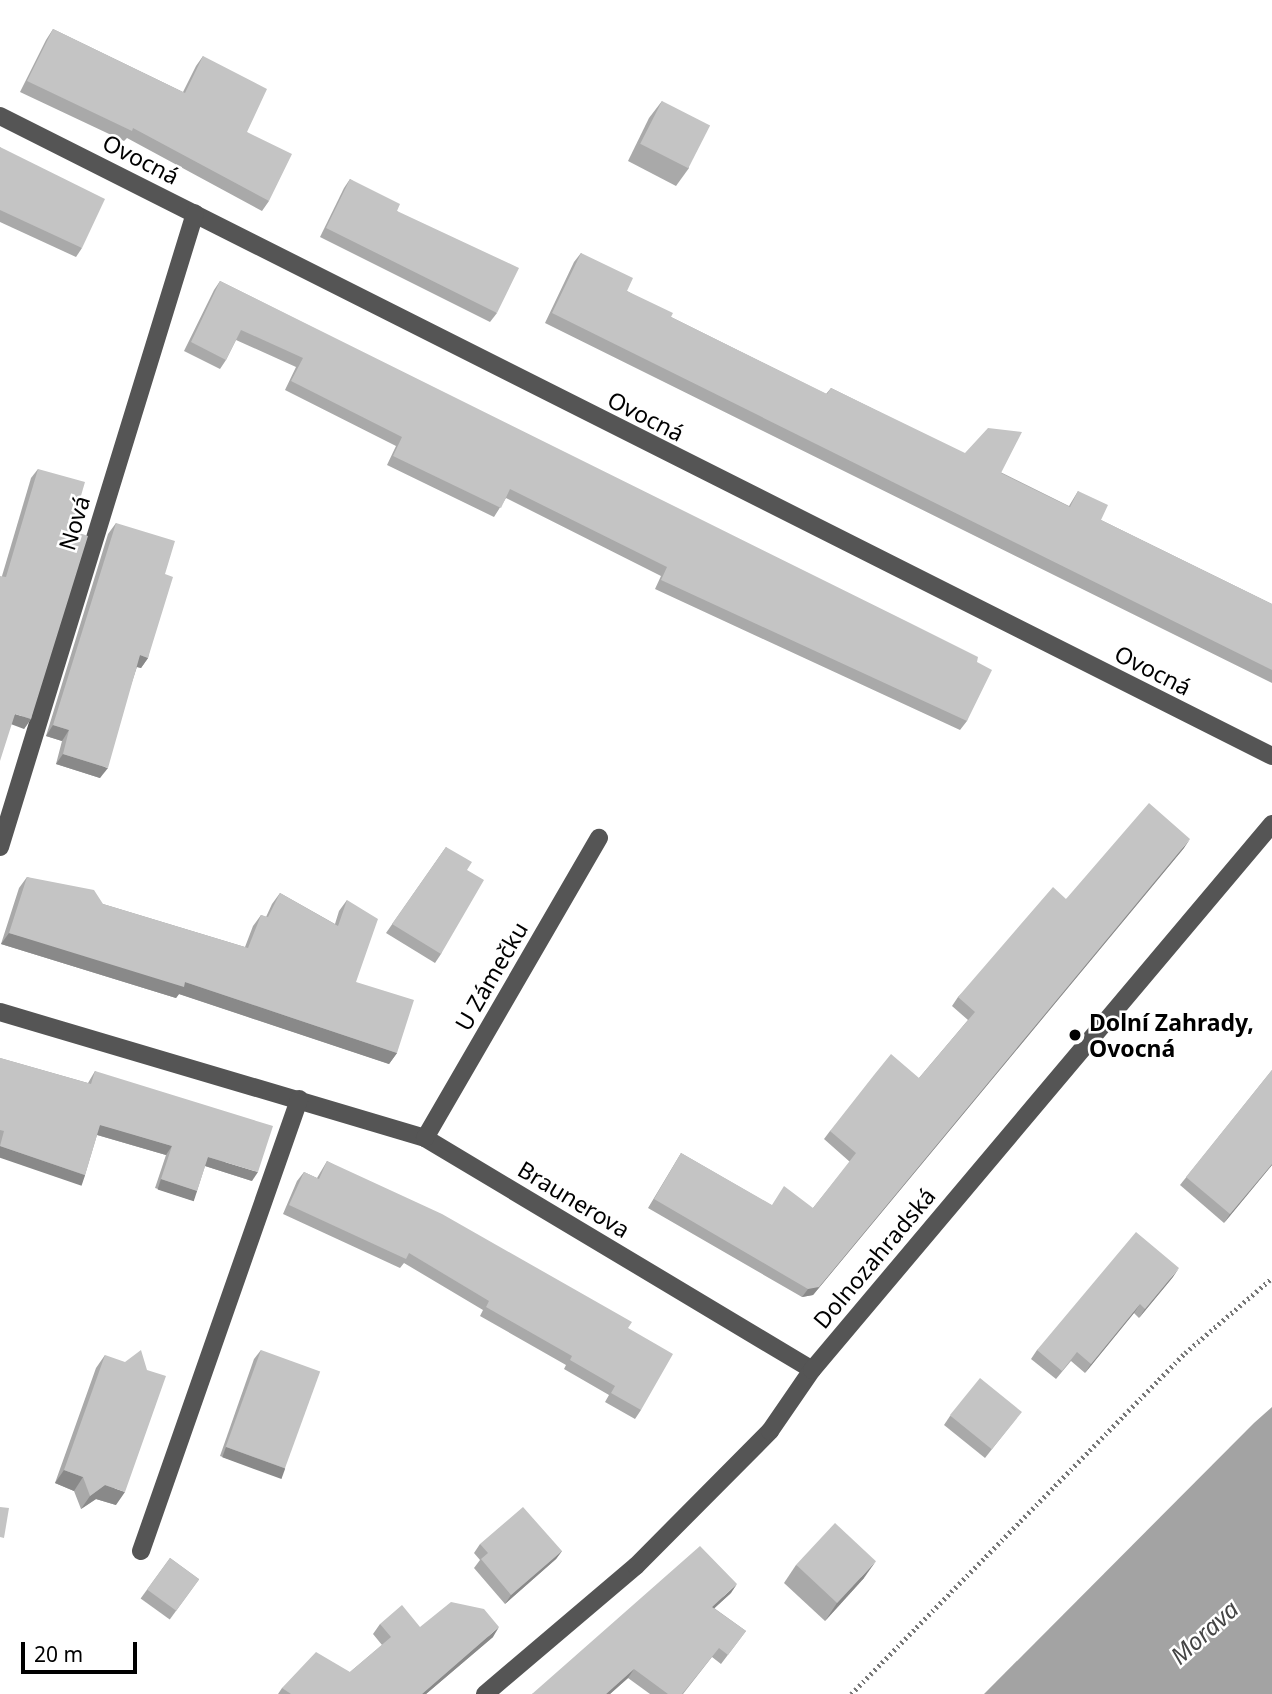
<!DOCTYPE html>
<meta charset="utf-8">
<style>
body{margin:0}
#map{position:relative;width:1272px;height:1694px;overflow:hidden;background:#fff;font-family:"Noto Sans",sans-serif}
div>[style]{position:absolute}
.water>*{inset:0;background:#a3a3a3}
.path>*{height:4.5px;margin-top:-2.25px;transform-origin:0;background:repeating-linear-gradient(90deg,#777 0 2px,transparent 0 5.5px)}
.minor>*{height:18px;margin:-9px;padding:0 9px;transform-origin:9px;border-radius:9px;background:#555}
.wall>*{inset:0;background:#a9a9a9;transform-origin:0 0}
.shaded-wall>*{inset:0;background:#898989;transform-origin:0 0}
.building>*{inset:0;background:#c4c4c4;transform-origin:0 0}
.dots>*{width:19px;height:19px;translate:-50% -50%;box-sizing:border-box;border:4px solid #fff;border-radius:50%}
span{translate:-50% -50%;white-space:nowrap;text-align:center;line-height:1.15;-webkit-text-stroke:5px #fff;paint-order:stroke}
.street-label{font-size:23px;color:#000}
.poi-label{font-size:23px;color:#000;font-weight:700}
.left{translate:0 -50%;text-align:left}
.water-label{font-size:24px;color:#444;font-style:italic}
.scale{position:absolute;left:21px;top:1642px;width:116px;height:32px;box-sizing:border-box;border:4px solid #000;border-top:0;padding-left:9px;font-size:21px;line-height:24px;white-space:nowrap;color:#000;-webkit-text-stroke:5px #fff;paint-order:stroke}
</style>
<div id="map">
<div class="water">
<div style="clip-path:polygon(1272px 1407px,1272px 1694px,984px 1694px,1254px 1423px)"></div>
</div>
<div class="path">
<div style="left:851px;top:1694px;width:477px;rotate:-45.6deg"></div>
<div style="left:1185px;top:1353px;width:115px;rotate:-40.8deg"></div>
</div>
<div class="minor">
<div style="left:0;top:116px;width:1424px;rotate:26.71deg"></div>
<div style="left:0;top:847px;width:663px;rotate:-72.9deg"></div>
<div style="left:0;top:1012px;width:443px;rotate:16.5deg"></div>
<div style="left:425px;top:1138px;width:451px;rotate:30.9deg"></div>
<div style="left:425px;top:1138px;width:347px;rotate:-59.9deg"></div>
<div style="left:141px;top:1551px;width:479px;rotate:-70.7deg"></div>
<div style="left:485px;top:1694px;width:198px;rotate:-40.3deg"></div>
<div style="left:636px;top:1566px;width:190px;rotate:-45.2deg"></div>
<div style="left:770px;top:1431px;width:74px;rotate:-55.5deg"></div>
<div style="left:812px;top:1370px;width:714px;rotate:-49.89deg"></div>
</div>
<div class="wall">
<div style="clip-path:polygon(53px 29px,183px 92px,196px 66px,203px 56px,247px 132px,269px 201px,262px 211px,127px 138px,124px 141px,20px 92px,46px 40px)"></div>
<div style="clip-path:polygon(662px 101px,689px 168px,676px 186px,628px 161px,649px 118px)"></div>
<div style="clip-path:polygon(0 147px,82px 248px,76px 257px,0 222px)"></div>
<div style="clip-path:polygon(350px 179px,397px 211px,497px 313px,490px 322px,320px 237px,344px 188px)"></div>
<div style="clip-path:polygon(581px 253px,627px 291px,671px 317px,826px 394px,831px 388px,1069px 506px,1078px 491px,1101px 520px,1272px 604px,1272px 683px,545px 323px,574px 262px)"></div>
<div style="clip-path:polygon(220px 281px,977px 662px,967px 721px,960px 730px,655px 589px,661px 576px,506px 498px,494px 517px,387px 465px,396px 446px,285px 390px,296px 367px,236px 340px,226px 360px,220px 369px,184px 351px,214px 290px)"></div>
<div style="clip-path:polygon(38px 469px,71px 530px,31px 719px,24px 729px,2px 576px,31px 478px)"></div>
<div style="clip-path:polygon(116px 523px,165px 574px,148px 658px,141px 668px,137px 667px,100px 778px,56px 764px,62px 741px,46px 736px,108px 534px)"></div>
<div style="clip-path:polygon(446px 847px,467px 870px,441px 954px,435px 963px,386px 933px)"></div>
<div style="clip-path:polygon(1184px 848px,813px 1295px,802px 1297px,648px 1208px,681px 1153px,771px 1205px,813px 1208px,850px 1162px,824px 1139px,830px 1131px,919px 1078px,968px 1020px,952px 1006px,958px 997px,1066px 899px)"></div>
<div style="clip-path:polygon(27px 877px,103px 904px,245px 947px,253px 926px,261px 915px,266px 917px,272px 904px,280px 893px,335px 924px,339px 911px,347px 900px,356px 982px,397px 1053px,389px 1064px,179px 994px,176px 998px,1px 944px,19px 888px)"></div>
<div style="clip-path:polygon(0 1058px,88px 1083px,95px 1071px,252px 1181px,205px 1166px,197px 1191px,191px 1200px,155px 1188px,166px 1155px,97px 1135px,85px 1175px,79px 1184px,0 1157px)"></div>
<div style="clip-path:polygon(1272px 1070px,1272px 1165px,1224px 1223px,1180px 1185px)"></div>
<div style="clip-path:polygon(327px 1161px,628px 1328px,641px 1410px,635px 1419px,605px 1402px,609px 1395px,564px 1369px,566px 1365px,480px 1316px,483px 1310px,404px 1263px,400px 1268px,283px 1214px,297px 1181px,304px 1172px,317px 1178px)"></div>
<div style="clip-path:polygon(1173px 1277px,1139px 1318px,1134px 1313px,1085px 1373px,1071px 1361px,1056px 1379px,1031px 1359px,1037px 1350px)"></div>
<div style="clip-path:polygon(261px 1350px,285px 1468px,279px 1477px,220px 1456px,254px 1359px)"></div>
<div style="clip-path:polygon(105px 1355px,116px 1505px,96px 1499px,81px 1509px,74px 1491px,55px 1483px,96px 1368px)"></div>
<div style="clip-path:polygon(950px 1416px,1015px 1420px,985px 1458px,944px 1425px)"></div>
<div style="clip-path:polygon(480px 1544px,562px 1551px,556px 1559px,505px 1604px,474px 1568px,480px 1560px,474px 1553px)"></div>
<div style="left:170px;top:1558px;width:36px;height:50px;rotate:36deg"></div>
<div style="clip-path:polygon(796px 1565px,864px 1578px,825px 1621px,784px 1583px)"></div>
<div style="clip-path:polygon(731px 1593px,714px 1608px,746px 1631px,721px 1664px,712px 1657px,683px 1694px,650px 1694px,628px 1678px,610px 1694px,532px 1694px)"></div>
<div style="clip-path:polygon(380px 1624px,420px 1627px,493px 1637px,426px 1694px,278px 1694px,282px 1688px,350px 1672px,382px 1645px,373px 1634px)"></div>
</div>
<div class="shaded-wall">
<div style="clip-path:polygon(140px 655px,148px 658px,141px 668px,133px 666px)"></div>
<div style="clip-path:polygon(15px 714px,31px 719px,24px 729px,8px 723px)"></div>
<div style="clip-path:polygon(53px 725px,69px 730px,62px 741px,46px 736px)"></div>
<div style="clip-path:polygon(63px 754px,108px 768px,100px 778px,56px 764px)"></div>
<div style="clip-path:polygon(1190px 839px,1184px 848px,813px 1295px,802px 1297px,808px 1289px)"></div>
<div style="clip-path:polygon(9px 933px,185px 982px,397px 1053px,389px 1064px,179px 994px,176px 998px,1px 944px)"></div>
<div style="clip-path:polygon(100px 1125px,112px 1128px,172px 1146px,166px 1155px,94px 1134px)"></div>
<div style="left:0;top:1146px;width:90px;height:11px;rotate:19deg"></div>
<div style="clip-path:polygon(208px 1157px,258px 1172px,252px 1181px,202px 1165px)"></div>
<div style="clip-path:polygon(1272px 1164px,1272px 1165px,1224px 1223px,1230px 1214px)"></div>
<div style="left:161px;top:1179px;width:38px;height:11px;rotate:18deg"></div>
<div style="clip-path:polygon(1179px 1268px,1173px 1277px,1139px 1318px,1145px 1309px)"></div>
<div style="clip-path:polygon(1140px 1304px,1134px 1313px,1085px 1373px,1091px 1364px)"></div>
<div style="left:226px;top:1447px;width:63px;height:11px;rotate:20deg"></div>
<div style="clip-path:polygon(64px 1470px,83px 1477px,74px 1491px,55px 1483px)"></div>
<div style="clip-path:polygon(105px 1485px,125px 1492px,116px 1505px,96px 1499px,81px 1509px,90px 1496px)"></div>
<div style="clip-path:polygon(562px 1551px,556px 1559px,505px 1604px,511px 1595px)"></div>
<div style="clip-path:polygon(876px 1561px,864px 1578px,825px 1621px,837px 1603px)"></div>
<div style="clip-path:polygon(737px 1584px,731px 1593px,706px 1616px,712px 1607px)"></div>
<div style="clip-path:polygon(499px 1627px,493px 1637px,426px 1694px,422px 1694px)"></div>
<div style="clip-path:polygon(634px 1669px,628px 1678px,610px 1694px,606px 1694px)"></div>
</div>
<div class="building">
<div style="clip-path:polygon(53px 29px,185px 93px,203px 56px,267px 89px,247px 132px,292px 154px,269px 201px,133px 128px,132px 131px,27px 81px)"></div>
<div style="left:662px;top:101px;width:54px;height:48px;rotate:27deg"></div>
<div style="clip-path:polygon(0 147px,105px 199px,82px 248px,0 210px)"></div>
<div style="clip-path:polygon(350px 179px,400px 204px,397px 211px,519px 268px,497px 313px,326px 228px)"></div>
<div style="clip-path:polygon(581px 253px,633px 278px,627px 291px,673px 313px,671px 317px,827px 394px,831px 388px,965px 453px,988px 428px,1022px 432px,1001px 473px,1070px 507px,1078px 491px,1108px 505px,1101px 520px,1272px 604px,1272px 670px,552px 313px)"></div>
<div style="clip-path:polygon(220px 281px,908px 622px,978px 657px,977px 662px,992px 670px,967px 721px,661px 580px,667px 567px,510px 489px,501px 508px,393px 456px,402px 437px,291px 381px,303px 358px,241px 330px,226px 360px,191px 342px)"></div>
<div style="clip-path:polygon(38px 469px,85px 482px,71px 530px,88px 536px,31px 719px,15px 714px,0 761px,0 576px,6px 577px)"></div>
<div style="clip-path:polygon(116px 523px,175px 541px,165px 574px,173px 577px,148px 658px,140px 655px,108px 768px,63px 754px,69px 730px,53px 725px)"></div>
<div style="clip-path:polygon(1149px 803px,1190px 839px,819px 1287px,808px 1289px,654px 1199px,681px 1153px,772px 1205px,784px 1186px,813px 1208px,856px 1153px,830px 1131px,874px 1075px,891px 1054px,919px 1078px,975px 1012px,958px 997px,1053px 887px,1066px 899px)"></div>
<div style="clip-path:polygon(446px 847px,472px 862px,467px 870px,484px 880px,441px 954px,392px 924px)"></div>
<div style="clip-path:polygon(27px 877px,94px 890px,103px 904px,248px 948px,261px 915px,268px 917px,280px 893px,338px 926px,347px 900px,378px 919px,356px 982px,414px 1000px,397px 1053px,185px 982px,184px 987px,9px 933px)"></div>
<div style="clip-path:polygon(0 1058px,91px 1084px,95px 1071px,273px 1126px,258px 1172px,208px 1157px,197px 1191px,161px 1179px,172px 1146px,100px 1125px,85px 1175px,0 1146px,4px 1131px,0 1130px)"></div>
<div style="clip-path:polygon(1272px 1070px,1272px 1164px,1230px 1214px,1186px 1177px)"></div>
<div style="clip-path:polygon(327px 1161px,442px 1214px,632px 1322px,628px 1328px,673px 1354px,641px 1410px,611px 1393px,615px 1386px,570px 1360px,572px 1356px,486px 1307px,489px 1301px,409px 1253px,406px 1259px,289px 1205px,304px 1172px,319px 1179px)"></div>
<div style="clip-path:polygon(1136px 1232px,1179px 1268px,1145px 1309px,1140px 1304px,1091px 1364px,1077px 1352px,1062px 1371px,1037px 1350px)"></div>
<div style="clip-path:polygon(141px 1350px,147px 1370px,166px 1376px,125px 1492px,105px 1485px,90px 1496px,83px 1477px,64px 1470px,105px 1355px,125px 1362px)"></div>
<div style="left:261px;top:1350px;width:63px;height:103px;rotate:20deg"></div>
<div style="left:980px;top:1378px;width:54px;height:48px;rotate:39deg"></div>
<div style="clip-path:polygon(0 1507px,9px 1508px,4px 1538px,0 1537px)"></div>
<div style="clip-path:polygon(523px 1507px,562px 1551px,511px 1595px,481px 1559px,488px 1553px,480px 1544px)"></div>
<div style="left:835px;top:1523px;width:56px;height:57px;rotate:43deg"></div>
<div style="clip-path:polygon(700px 1546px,737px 1584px,712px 1607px,746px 1631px,728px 1655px,719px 1648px,682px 1694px,668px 1694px,634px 1669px,606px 1694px,532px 1694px)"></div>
<div style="left:170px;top:1558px;width:36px;height:39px;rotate:36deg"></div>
<div style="clip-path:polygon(451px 1602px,484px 1609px,499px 1627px,422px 1694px,291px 1694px,282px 1688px,316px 1652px,350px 1672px,391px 1637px,380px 1624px,402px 1605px,420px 1627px)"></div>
</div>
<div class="dots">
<div style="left:1075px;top:1035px;background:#000"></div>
</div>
<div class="street-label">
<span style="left:141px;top:159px;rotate:27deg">Ovocná</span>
<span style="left:646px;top:416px;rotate:27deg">Ovocná</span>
<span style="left:74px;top:523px;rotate:-73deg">Nová</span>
<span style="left:1153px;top:670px;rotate:27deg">Ovocná</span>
<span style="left:491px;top:976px;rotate:-60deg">U Zámečku</span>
<span style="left:574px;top:1199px;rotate:31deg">Braunerova</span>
<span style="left:874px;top:1258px;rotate:-50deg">Dolnozahradská</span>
</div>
<div class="poi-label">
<span class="left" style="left:1089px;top:1035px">Dolní Zahrady,<br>Ovocná</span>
</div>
<div class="water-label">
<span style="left:1204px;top:1632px;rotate:-42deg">Morava</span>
</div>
<div class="scale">20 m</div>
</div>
